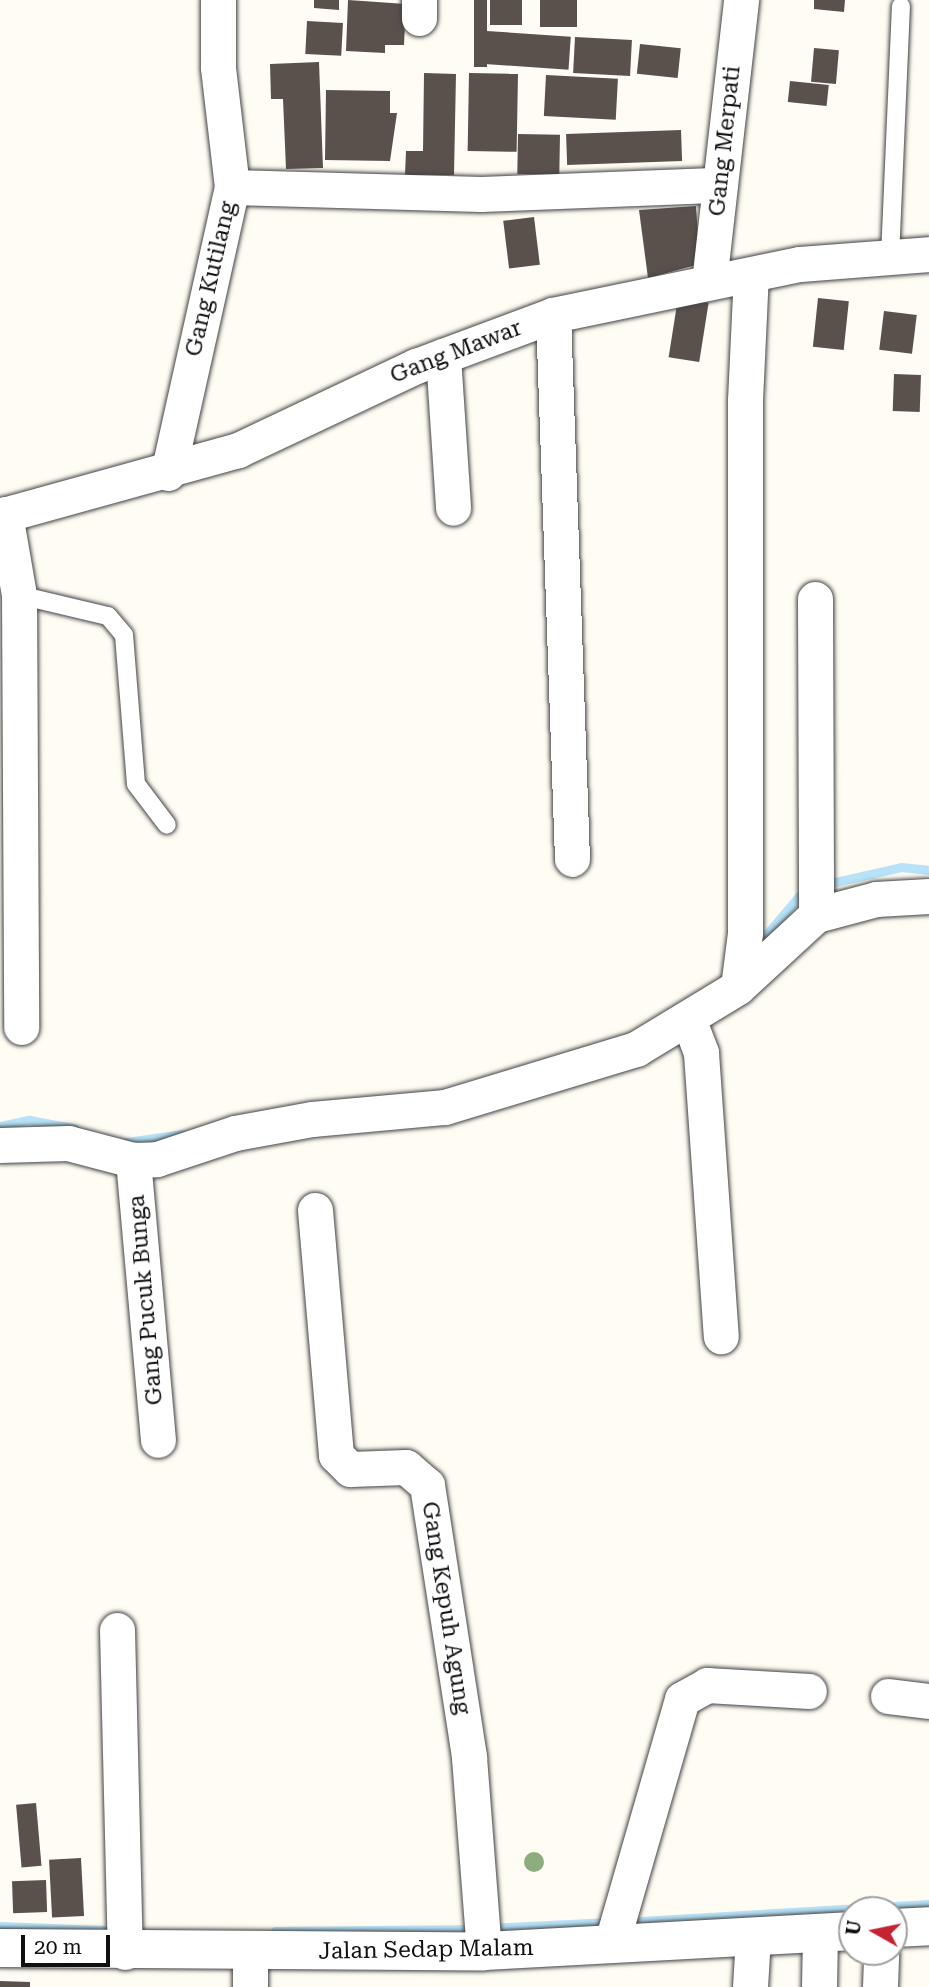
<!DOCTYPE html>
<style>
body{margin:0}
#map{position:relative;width:929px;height:1987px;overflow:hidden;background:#fffcf4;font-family:"Roboto Serif",serif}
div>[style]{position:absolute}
.stream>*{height:9px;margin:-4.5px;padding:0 4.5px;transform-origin:4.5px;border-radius:4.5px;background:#b7e2f8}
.building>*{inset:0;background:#5a514c;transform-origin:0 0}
.roads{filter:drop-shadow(0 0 2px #434343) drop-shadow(0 0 2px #434343)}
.service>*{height:18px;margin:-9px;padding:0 9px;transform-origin:9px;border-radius:9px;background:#fff}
.minor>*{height:35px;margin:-17.5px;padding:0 17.5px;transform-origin:17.5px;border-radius:17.5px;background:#fff}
.tertiary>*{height:38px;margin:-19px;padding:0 19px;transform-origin:19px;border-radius:19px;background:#fff}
.trees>*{width:20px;height:20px;margin:-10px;border-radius:50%;background:#8ead7e}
span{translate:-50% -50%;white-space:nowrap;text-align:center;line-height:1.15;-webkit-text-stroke:7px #fff;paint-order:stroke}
.street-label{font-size:23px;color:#101010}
.north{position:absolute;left:838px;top:1896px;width:70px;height:70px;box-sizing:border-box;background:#fff;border:2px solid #9f9f9f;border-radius:50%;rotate:279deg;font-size:19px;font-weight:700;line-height:28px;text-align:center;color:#101010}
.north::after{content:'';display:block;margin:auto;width:24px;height:32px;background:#c72231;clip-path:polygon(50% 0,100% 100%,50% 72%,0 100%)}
.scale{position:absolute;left:21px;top:1935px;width:89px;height:32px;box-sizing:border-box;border:4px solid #101010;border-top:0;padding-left:9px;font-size:21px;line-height:24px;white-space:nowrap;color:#101010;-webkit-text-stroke:5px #fff;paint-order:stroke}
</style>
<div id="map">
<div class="stream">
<div style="left:822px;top:885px;width:81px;rotate:-12.8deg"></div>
<div style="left:901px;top:867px;width:28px;rotate:6deg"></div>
<div style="left:754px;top:949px;width:80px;rotate:-49.6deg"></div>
<div style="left:0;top:1126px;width:30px;rotate:-12deg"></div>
<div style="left:29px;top:1120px;width:46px;rotate:10.1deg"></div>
<div style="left:120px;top:1143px;width:63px;rotate:-8.3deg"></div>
<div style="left:624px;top:1922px;width:306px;rotate:-3.4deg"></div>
<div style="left:0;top:1926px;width:103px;rotate:2.2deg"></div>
<div style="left:488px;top:1928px;width:122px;rotate:-2.8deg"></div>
<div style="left:275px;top:1931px;width:199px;rotate:-0.6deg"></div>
</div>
<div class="building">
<div style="clip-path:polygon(314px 0,339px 0,339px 10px,314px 8px)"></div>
<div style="clip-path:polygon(348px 0,406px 4px,404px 45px,385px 45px,385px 53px,346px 51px)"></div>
<div style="left:474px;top:0;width:13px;height:67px"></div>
<div style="left:490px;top:0;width:32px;height:25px"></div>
<div style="left:540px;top:0;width:37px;height:27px"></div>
<div style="clip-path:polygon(814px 0,845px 0,844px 12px,814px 9px)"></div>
<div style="left:307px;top:21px;width:36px;height:33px;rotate:3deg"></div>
<div style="left:487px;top:31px;width:84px;height:33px;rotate:4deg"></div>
<div style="left:575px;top:37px;width:57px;height:36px;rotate:3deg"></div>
<div style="left:640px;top:44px;width:41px;height:30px;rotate:6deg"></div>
<div style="left:814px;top:48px;width:25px;height:34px;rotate:5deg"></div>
<div style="clip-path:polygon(319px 62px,323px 168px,286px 169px,283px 99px,271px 99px,270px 64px)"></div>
<div style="clip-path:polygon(424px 73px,456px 74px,454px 175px,405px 175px,406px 151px,423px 151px)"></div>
<div style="left:469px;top:73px;width:49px;height:78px;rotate:1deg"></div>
<div style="left:546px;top:75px;width:72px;height:41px;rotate:3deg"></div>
<div style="left:790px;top:81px;width:39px;height:21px;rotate:6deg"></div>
<div style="clip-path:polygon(326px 90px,390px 91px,390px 113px,397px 113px,390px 161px,325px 160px)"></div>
<div style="left:681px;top:130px;width:31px;height:115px;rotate:88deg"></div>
<div style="left:518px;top:134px;width:42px;height:40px;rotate:1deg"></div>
<div style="clip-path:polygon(696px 206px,700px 264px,648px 278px,639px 210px)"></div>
<div style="left:534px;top:217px;width:48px;height:31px;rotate:83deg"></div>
<div style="left:678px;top:298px;width:31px;height:60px;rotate:9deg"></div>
<div style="left:818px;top:298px;width:31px;height:49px;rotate:6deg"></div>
<div style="left:884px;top:311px;width:33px;height:39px;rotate:7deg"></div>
<div style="left:894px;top:374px;width:27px;height:37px;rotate:2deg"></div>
<div style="left:36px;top:1803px;width:63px;height:20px;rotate:85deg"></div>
<div style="left:81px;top:1858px;width:58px;height:32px;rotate:87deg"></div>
<div style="left:46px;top:1880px;width:32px;height:34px;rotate:88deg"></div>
<div style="clip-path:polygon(0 1981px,30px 1982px,30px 1987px,0 1987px)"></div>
</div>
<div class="roads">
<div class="service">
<div style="left:890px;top:257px;width:251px;rotate:-87.5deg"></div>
<div style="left:19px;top:595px;width:91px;rotate:13.3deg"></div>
<div style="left:108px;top:616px;width:25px;rotate:50deg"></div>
<div style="left:124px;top:635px;width:149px;rotate:85.4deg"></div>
<div style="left:136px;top:784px;width:51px;rotate:52.9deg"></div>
</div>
<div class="minor">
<div style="left:419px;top:18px;width:18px;rotate:-90deg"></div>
<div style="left:232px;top:187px;width:249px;rotate:1.6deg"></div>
<div style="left:481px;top:194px;width:239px;rotate:-2.2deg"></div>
<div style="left:709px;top:282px;width:284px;rotate:-83.5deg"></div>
<div style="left:553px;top:315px;width:544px;rotate:88deg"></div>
<div style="left:443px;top:356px;width:152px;rotate:86.2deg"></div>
<div style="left:168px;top:473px;width:293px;rotate:-77.4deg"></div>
<div style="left:232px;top:187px;width:121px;rotate:-96.7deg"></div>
<div style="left:218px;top:67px;width:67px;rotate:-90deg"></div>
<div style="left:5px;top:514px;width:82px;rotate:80.2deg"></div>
<div style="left:19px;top:595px;width:432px;rotate:89.7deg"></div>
<div style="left:0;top:516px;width:247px;rotate:-15.5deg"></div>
<div style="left:238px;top:450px;width:197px;rotate:-25.3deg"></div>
<div style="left:416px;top:366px;width:146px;rotate:-20.4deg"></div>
<div style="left:553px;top:315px;width:252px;rotate:-11.7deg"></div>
<div style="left:800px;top:264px;width:129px;rotate:-4.4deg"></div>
<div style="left:815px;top:599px;width:316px;rotate:89.8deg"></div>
<div style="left:738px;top:987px;width:54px;rotate:-82.6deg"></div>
<div style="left:745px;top:933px;width:533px;rotate:-90deg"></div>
<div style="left:745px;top:400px;width:125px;rotate:-87.3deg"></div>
<div style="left:689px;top:1021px;width:34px;rotate:69deg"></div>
<div style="left:701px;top:1053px;width:284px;rotate:86deg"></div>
<div style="left:0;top:1145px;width:68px;rotate:-1.7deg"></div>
<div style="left:68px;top:1143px;width:67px;rotate:14.7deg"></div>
<div style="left:133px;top:1160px;width:24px;rotate:-2deg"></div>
<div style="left:157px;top:1159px;width:82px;rotate:-18.4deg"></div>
<div style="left:235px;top:1133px;width:78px;rotate:-10.3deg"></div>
<div style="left:312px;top:1119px;width:134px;rotate:-5.2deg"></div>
<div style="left:445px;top:1107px;width:200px;rotate:-16.9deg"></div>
<div style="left:636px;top:1049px;width:119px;rotate:-31.3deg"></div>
<div style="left:738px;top:987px;width:106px;rotate:-42.7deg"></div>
<div style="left:816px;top:915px;width:62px;rotate:-14.9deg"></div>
<div style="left:876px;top:899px;width:53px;rotate:-3.2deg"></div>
<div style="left:133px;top:1160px;width:281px;rotate:84.9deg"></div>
<div style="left:315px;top:1210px;width:246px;rotate:85.1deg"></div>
<div style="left:336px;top:1455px;width:20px;rotate:45deg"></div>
<div style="left:350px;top:1469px;width:56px;rotate:-2deg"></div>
<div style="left:406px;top:1467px;width:28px;rotate:41deg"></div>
<div style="left:427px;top:1485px;width:275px;rotate:81.2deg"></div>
<div style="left:469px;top:1757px;width:195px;rotate:85.6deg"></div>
<div style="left:117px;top:1630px;width:322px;rotate:88.6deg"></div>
<div style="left:888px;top:1696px;width:41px;rotate:7deg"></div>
<div style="left:611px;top:1945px;width:256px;rotate:-73.9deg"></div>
<div style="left:682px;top:1699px;width:29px;rotate:-29deg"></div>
<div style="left:707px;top:1685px;width:102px;rotate:3.4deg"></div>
<div style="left:250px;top:1953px;width:34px;rotate:90deg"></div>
<div style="left:750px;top:1987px;width:50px;rotate:-86.6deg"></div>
<div style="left:819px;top:1987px;width:53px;rotate:-88.9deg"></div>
<div style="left:880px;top:1987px;width:35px;rotate:-88deg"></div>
</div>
<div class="tertiary">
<div style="left:894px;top:1928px;width:35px;rotate:-3deg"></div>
<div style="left:0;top:1948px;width:484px;rotate:0.4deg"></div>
<div style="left:484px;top:1951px;width:369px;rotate:-3.1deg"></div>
</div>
</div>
<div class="trees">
<div style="left:534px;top:1862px"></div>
</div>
<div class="street-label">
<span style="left:725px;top:141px;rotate:-84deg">Gang Merpati</span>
<span style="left:211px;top:279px;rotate:-77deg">Gang Kutilang</span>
<span style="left:456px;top:352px;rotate:-21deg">Gang Mawar</span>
<span style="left:146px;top:1300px;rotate:-95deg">Gang Pucuk Bunga</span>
<span style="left:446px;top:1608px;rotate:81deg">Gang Kepuh Agung</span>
<span style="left:426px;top:1950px;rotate:-1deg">Jalan Sedap Malam</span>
</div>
<div class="north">U</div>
<div class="scale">20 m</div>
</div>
